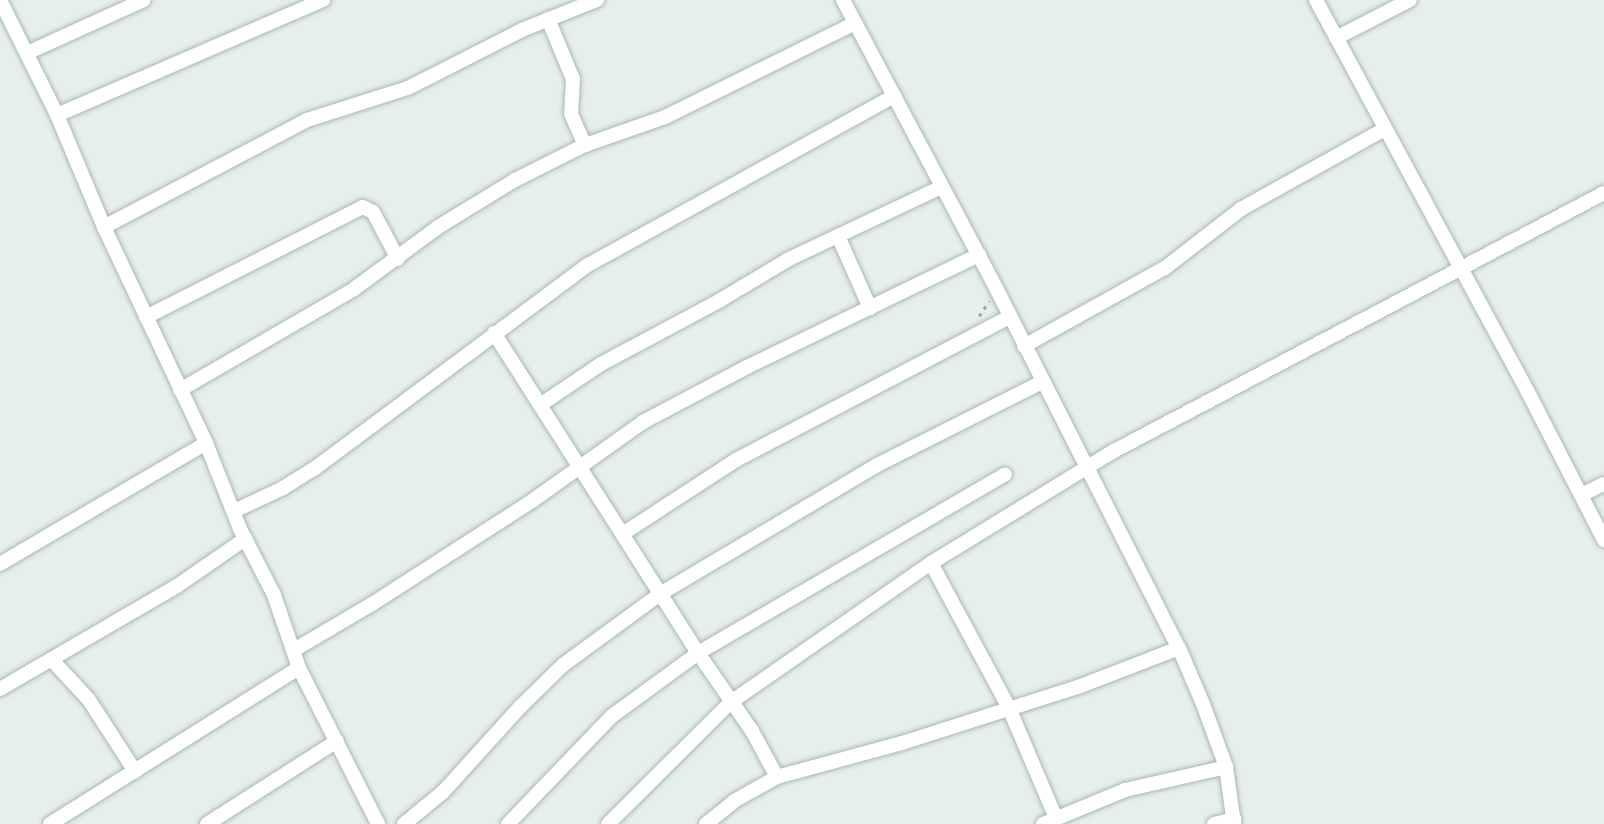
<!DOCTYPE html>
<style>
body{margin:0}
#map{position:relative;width:1604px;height:824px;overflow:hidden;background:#e6efeb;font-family:Figtree,sans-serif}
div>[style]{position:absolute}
.path>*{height:2.5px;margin-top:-1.25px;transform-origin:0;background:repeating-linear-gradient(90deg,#86b3a5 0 3.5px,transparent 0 8.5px)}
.roads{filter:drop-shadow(0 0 2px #a8b8b2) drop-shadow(0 0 2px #a8b8b2)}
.minor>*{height:14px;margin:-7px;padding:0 7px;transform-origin:7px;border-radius:7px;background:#fff}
span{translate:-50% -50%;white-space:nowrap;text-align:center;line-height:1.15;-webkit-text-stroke:5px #f7fbf9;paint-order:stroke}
</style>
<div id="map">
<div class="path">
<div style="left:979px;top:316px;width:18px;rotate:-56deg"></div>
</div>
<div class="roads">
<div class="minor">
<div style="left:0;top:0;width:128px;rotate:63.6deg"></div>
<div style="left:57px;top:115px;width:121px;rotate:67.2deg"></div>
<div style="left:104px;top:227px;width:239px;rotate:64.7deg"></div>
<div style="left:206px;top:443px;width:92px;rotate:68.4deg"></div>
<div style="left:240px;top:529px;width:74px;rotate:62.7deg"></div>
<div style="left:274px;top:595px;width:77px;rotate:71.1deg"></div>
<div style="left:299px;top:668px;width:175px;rotate:63.1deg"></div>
<div style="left:843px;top:0;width:328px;rotate:62deg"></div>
<div style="left:997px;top:290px;width:402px;rotate:63.1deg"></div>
<div style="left:1179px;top:648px;width:61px;rotate:66.8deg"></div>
<div style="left:1203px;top:704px;width:67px;rotate:69.9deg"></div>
<div style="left:1226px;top:767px;width:58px;rotate:82deg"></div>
<div style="left:1316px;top:0;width:452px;rotate:61.6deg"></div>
<div style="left:1531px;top:398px;width:160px;rotate:62.8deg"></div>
<div style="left:548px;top:19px;width:65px;rotate:67.4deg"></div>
<div style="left:573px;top:79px;width:35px;rotate:93deg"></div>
<div style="left:571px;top:114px;width:34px;rotate:66deg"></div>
<div style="left:1336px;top:38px;width:83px;rotate:-27.2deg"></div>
<div style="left:27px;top:53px;width:128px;rotate:-24.4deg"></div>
<div style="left:57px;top:115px;width:290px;rotate:-23.4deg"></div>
<div style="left:104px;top:227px;width:229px;rotate:-27.8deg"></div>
<div style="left:307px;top:120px;width:106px;rotate:-17.6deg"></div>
<div style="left:408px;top:88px;width:128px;rotate:-27deg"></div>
<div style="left:522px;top:30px;width:81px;rotate:-21.8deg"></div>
<div style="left:838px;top:236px;width:79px;rotate:66deg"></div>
<div style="left:146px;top:317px;width:243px;rotate:-26.9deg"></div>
<div style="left:363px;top:207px;width:11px;rotate:27deg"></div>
<div style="left:373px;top:212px;width:53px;rotate:62deg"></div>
<div style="left:494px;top:333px;width:85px;rotate:57.4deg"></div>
<div style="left:540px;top:405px;width:73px;rotate:-33.9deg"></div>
<div style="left:601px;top:364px;width:134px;rotate:-28.1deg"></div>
<div style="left:719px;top:301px;width:82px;rotate:-31deg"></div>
<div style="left:789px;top:259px;width:168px;rotate:-25.3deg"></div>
<div style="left:1024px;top:346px;width:161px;rotate:-29deg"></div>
<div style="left:1165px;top:268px;width:96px;rotate:-37.8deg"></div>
<div style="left:1241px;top:209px;width:165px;rotate:-29.1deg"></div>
<div style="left:180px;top:390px;width:201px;rotate:-30.1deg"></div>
<div style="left:354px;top:289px;width:104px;rotate:-36.4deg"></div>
<div style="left:438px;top:227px;width:90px;rotate:-31.4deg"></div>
<div style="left:515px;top:180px;width:78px;rotate:-26.6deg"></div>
<div style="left:585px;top:145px;width:85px;rotate:-19.3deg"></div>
<div style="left:665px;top:117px;width:212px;rotate:-26.3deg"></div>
<div style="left:540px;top:405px;width:294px;rotate:57.5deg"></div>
<div style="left:698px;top:653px;width:95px;rotate:55.3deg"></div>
<div style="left:752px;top:731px;width:52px;rotate:61.5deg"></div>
<div style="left:1581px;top:495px;width:25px;rotate:-26deg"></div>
<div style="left:234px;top:511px;width:54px;rotate:-25.1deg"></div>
<div style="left:283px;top:488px;width:36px;rotate:-32deg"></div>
<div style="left:314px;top:469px;width:342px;rotate:-36.7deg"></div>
<div style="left:588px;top:265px;width:350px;rotate:-28.9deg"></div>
<div style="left:624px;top:533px;width:134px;rotate:-33.1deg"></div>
<div style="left:736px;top:460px;width:308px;rotate:-27.6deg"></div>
<div style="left:931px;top:563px;width:165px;rotate:61.7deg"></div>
<div style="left:1009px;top:708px;width:120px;rotate:66.9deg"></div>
<div style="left:0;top:564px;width:239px;rotate:-30.4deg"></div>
<div style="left:294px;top:650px;width:91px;rotate:-30.5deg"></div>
<div style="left:372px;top:604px;width:190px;rotate:-32.8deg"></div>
<div style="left:532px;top:501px;width:136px;rotate:-35.4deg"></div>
<div style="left:643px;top:422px;width:118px;rotate:-27.9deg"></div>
<div style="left:747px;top:367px;width:258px;rotate:-25.8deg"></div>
<div style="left:52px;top:660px;width:54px;rotate:47.2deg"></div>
<div style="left:89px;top:700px;width:85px;rotate:57.1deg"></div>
<div style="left:0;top:689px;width:205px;rotate:-30.2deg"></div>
<div style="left:177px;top:586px;width:83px;rotate:-34.7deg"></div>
<div style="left:50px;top:824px;width:294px;rotate:-32.1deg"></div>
<div style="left:207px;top:824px;width:154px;rotate:-32.6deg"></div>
<div style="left:404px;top:824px;width:50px;rotate:-39.4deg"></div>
<div style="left:443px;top:792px;width:116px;rotate:-47.8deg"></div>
<div style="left:521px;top:706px;width:59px;rotate:-44.3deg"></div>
<div style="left:563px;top:665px;width:120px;rotate:-36.2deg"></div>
<div style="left:660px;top:594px;width:252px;rotate:-30.7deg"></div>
<div style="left:877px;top:465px;width:185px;rotate:-26.7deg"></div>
<div style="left:508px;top:824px;width:150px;rotate:-46.1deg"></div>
<div style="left:612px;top:716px;width:107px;rotate:-36.2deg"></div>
<div style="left:698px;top:653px;width:355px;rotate:-30.2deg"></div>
<div style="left:608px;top:824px;width:173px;rotate:-44.8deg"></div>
<div style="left:731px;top:702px;width:244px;rotate:-34.8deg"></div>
<div style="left:931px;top:563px;width:215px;rotate:-31.5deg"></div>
<div style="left:1114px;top:451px;width:554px;rotate:-27.77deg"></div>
<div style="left:706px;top:824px;width:36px;rotate:-39deg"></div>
<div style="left:734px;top:801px;width:49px;rotate:-29.2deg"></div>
<div style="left:777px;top:777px;width:130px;rotate:-15.2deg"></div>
<div style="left:902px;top:743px;width:185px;rotate:-17.7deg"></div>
<div style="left:1078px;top:687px;width:108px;rotate:-21.1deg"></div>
<div style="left:1043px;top:824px;width:89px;rotate:-22.5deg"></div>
<div style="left:1125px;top:790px;width:104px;rotate:-12.8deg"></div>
<div style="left:1214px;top:824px;width:21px;rotate:-14deg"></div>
</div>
</div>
</div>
